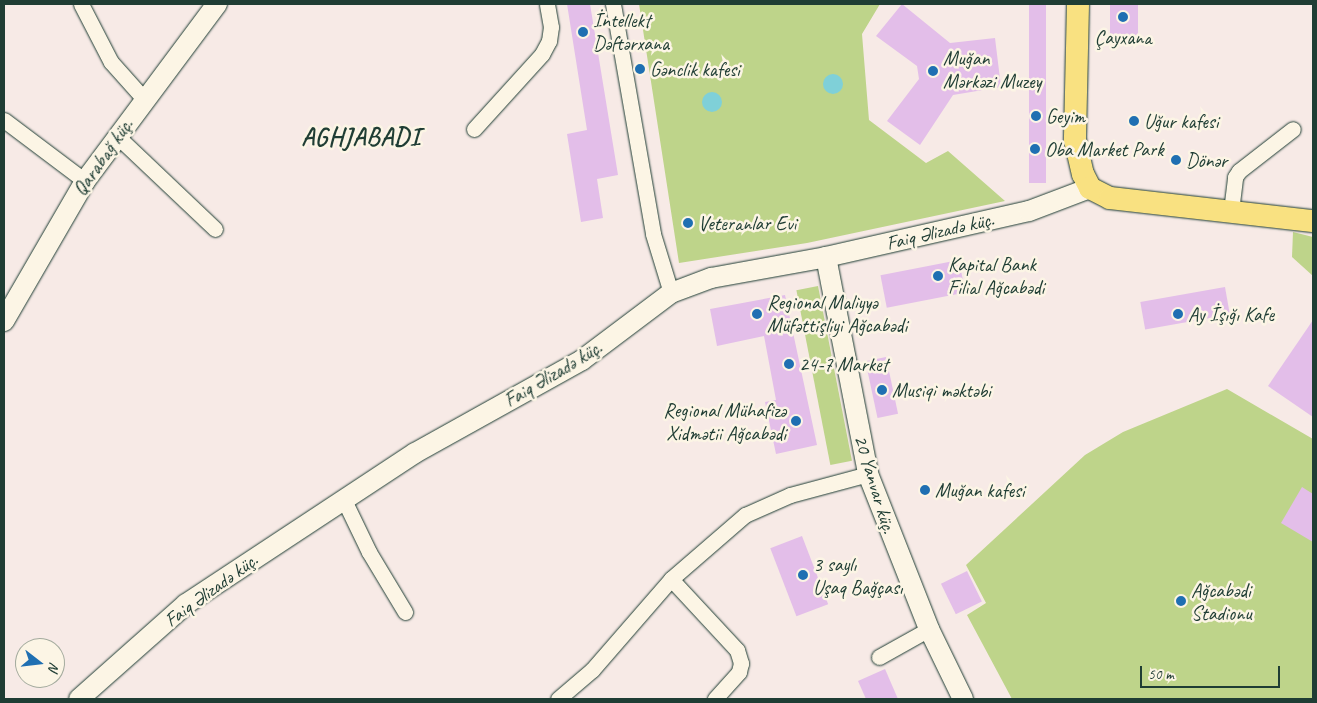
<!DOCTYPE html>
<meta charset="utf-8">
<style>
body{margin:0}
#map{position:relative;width:1317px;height:703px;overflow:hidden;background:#f7eae6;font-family:Caveat,sans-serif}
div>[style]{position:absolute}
.green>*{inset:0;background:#bed48a;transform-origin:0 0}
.water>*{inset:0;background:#7fd0d8}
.round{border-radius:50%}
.building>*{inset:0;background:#e3bee9;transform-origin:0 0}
.roads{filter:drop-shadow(0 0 1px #1f3d34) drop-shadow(0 0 1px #1f3d34)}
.street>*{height:15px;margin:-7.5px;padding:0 7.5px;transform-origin:7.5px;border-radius:7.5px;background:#fcf5e5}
.secondary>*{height:20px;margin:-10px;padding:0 10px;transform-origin:10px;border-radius:10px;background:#fcf5e5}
.primary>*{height:22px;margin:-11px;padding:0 11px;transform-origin:11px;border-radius:11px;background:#f9e181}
.dots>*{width:14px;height:14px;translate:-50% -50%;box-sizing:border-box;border:2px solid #fcf5e5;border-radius:50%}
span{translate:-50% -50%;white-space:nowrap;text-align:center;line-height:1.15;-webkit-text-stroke:5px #fcf5e5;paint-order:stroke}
.poi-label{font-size:20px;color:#1f3d34}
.left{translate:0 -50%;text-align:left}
.right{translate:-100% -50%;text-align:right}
.street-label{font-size:20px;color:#1f3d34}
.district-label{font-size:25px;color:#1f3d34;font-weight:700;letter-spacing:1px}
.frame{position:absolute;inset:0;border:5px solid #1f3d34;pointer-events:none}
.north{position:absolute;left:15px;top:638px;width:50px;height:50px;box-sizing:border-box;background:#fcf5e5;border:1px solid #a4ab9e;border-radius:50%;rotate:106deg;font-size:14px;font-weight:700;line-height:20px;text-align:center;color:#1f3d34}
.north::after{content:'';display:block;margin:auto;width:18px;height:22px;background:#1f6fb2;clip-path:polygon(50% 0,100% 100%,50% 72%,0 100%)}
.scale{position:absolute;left:1140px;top:666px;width:140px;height:22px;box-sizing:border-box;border:2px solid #1f3d34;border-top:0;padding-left:6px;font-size:15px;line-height:18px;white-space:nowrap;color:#1f3d34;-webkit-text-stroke:4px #fcf5e5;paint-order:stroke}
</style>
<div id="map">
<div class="green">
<div style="clip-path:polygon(639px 4px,880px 4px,862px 34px,869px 120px,926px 163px,948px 151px,1005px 201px,807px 243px,679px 263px)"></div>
<div style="clip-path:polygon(1293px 232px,1313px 237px,1313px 276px,1292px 257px)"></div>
<div style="left:818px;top:286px;width:178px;height:22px;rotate:79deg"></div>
<div style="clip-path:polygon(1227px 389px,1313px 439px,1313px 699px,1012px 699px,967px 615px,986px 603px,966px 565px,1085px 455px,1123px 432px)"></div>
</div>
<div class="water">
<div class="round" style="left:823px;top:74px;width:20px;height:20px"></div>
<div class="round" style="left:702px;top:92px;width:20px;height:20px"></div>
</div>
<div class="building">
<div style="clip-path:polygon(567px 4px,590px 4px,618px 175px,597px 179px,603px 218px,581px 222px,567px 134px,587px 130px)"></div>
<div style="clip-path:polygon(902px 4px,950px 43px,995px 38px,1001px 87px,953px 95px,920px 145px,887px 121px,919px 79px,917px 66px,876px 36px)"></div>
<div style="left:1029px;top:4px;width:17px;height:179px"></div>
<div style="left:1110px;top:4px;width:28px;height:37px"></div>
<div style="left:959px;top:260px;width:33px;height:80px;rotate:79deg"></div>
<div style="left:1225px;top:287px;width:28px;height:86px;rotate:80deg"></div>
<div style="clip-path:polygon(785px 295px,817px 445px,776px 454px,765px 402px,776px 400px,764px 336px,717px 346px,710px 309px)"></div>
<div style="clip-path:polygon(1313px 320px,1313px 417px,1268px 386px)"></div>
<div style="left:886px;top:357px;width:58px;height:21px;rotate:78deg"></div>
<div style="clip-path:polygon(1302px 487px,1313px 494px,1313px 542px,1281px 523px)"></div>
<div style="left:802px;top:536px;width:73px;height:34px;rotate:69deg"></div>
<div style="left:967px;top:571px;width:34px;height:29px;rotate:64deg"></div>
<div style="clip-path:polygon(885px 669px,898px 699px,866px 699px,858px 681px)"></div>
</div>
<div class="roads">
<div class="street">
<div style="left:81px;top:4px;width:65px;rotate:62.7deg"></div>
<div style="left:111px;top:62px;width:50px;rotate:48.3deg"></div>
<div style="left:613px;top:4px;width:233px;rotate:80.1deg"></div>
<div style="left:653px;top:234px;width:62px;rotate:73deg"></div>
<div style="left:4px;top:120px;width:101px;rotate:37deg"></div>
<div style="left:474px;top:129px;width:101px;rotate:-47.8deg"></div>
<div style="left:542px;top:54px;width:15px;rotate:-62deg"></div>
<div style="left:549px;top:41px;width:14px;rotate:-82deg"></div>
<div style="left:551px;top:27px;width:23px;rotate:-100deg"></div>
<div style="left:117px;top:136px;width:135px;rotate:43.5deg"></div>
<div style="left:1231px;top:211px;width:34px;rotate:-83deg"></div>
<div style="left:1235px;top:177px;width:7px;rotate:-56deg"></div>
<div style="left:1239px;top:171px;width:68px;rotate:-37.9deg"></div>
<div style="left:343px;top:498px;width:60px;rotate:64.3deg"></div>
<div style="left:369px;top:552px;width:70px;rotate:59deg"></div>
<div style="left:671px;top:579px;width:97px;rotate:47.1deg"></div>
<div style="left:737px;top:650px;width:14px;rotate:73deg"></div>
<div style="left:741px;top:663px;width:9px;rotate:103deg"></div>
<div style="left:739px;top:672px;width:36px;rotate:132deg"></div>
<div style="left:879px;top:657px;width:57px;rotate:-29.2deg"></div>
<div style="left:558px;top:699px;width:45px;rotate:-40.5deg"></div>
<div style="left:592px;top:670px;width:121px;rotate:-49deg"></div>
<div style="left:671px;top:579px;width:98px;rotate:-40.9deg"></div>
<div style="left:745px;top:515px;width:49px;rotate:-24deg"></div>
<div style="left:790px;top:495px;width:81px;rotate:-15.1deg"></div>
</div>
<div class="secondary">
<div style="left:826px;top:257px;width:221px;rotate:79deg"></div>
<div style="left:868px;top:474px;width:167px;rotate:68.5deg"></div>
<div style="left:929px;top:629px;width:78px;rotate:64.1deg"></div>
<div style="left:4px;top:321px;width:162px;rotate:-59.9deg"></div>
<div style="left:85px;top:181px;width:221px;rotate:-53.3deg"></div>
<div style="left:79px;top:699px;width:143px;rotate:-41.6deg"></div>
<div style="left:186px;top:604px;width:274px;rotate:-33.4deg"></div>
<div style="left:415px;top:453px;width:191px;rotate:-29.1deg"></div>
<div style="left:582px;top:360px;width:111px;rotate:-37deg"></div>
<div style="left:671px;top:293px;width:43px;rotate:-20.6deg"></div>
<div style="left:711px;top:278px;width:117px;rotate:-10.3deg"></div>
<div style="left:826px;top:257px;width:208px;rotate:-12.8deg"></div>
<div style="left:1029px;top:211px;width:65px;rotate:-20.7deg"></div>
</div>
<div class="primary">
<div style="left:1078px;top:4px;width:136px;rotate:91.3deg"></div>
<div style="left:1075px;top:140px;width:35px;rotate:77deg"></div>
<div style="left:1083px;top:174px;width:16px;rotate:63deg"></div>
<div style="left:1090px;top:188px;width:22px;rotate:27deg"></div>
<div style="left:1110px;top:198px;width:204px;rotate:6.5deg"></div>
</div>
</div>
<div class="dots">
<div style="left:1123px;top:17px;background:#1f6fb2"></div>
<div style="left:583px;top:32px;background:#1f6fb2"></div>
<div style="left:640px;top:69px;background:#1f6fb2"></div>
<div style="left:933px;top:71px;background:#1f6fb2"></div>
<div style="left:1036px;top:116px;background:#1f6fb2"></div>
<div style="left:1134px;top:121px;background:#1f6fb2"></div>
<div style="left:1035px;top:149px;background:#1f6fb2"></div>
<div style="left:1176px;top:160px;background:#1f6fb2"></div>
<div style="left:688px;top:223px;background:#1f6fb2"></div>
<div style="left:938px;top:276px;background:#1f6fb2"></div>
<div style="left:757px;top:314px;background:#1f6fb2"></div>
<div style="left:1178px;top:314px;background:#1f6fb2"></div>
<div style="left:789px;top:364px;background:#1f6fb2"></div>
<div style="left:882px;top:390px;background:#1f6fb2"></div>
<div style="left:796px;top:421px;background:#1f6fb2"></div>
<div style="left:925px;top:490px;background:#1f6fb2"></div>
<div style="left:803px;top:575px;background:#1f6fb2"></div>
<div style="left:1181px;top:601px;background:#1f6fb2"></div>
</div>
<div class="poi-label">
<span class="left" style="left:593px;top:32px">İntellekt<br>Dəftərxana</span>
<span style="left:1123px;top:37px">Çayxana</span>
<span class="left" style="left:943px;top:70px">Muğan<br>Mərkəzi Muzey</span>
<span class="left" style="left:650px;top:69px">Gənclik kafesi</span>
<span class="left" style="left:1046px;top:116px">Geyim</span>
<span class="left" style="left:1144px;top:121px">Uğur kafesi</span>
<span class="left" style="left:1045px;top:149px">Oba Market Park</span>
<span class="left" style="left:1186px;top:160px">Dönər</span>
<span class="left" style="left:698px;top:223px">Veteranlar Evi</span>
<span class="left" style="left:948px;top:276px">Kapital Bank<br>Filial Ağcabədi</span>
<span class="left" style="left:767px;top:314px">Regional Maliyyə<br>Müfəttişliyi Ağcabədi</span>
<span class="left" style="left:1188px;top:314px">Ay İşığı Kafe</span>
<span class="left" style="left:799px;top:364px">24-7 Market</span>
<span class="left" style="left:892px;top:390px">Musiqi məktəbi</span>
<span class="right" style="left:786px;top:422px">Regional Mühafizə<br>Xidmətii Ağcabədi</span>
<span class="left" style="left:935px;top:490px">Muğan kafesi</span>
<span class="left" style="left:813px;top:576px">3 saylı<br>Uşaq Bağçası</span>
<span class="left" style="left:1191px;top:602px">Ağcabədi<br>Stadionu</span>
</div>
<div class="street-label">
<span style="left:103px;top:157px;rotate:-55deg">Qarabağ küç.</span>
<span style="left:940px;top:231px;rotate:-13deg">Faiq Əlizadə küç.</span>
<span style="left:553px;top:374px;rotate:-31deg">Faiq Əlizadə küç.</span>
<span style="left:875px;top:484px;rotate:73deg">20 Yanvar küç.</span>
<span style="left:211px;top:590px;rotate:-36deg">Faiq Əlizadə küç.</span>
</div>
<div class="district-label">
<span style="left:361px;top:137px">AGHJABADI</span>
</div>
<div class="frame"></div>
<div class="north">N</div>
<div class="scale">50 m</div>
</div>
